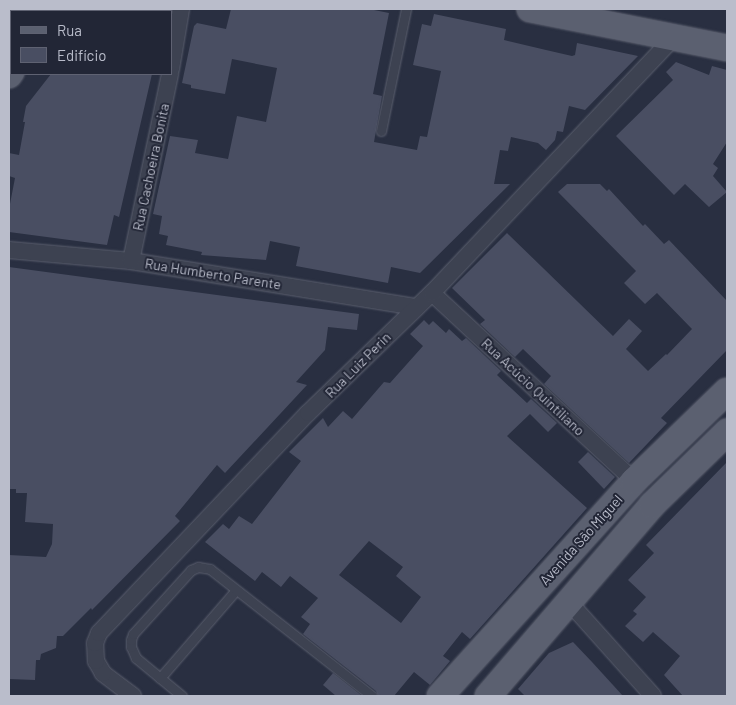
<!DOCTYPE html>
<meta charset="utf-8">
<style>
body{margin:0}
#map{position:relative;width:736px;height:705px;overflow:hidden;background:#292f41;font-family:Barlow,sans-serif}
div>[style]{position:absolute}
.building>*{inset:0;background:#494e62}
.roads{filter:drop-shadow(0 0 1px #5b5f6e) drop-shadow(0 0 1px #5b5f6e)}
.service>*{height:9px;margin:-4.5px;padding:0 4.5px;transform-origin:4.5px;border-radius:4.5px;background:#3d4251}
.minor>*{height:16px;margin:-8px;padding:0 8px;transform-origin:8px;border-radius:8px;background:#3d4251}
.primary>*{height:26px;margin:-13px;padding:0 13px;transform-origin:13px;border-radius:13px;background:#5b6070}
.trunk>*{height:28px;margin:-14px;padding:0 14px;transform-origin:14px;border-radius:14px;background:#686866}
span{translate:-50% -50%;white-space:nowrap;text-align:center;line-height:1.15;-webkit-text-stroke:4px #222636;paint-order:stroke}
.street-label{font-size:14px;color:#babdcb}
.frame{position:absolute;inset:0;border:10px solid #babdcb;pointer-events:none}
.legend{position:absolute;left:10px;top:10px;width:162px;height:65px;box-sizing:border-box;background:#222636;border:1px solid #5f6272;margin:0;padding:6px 9px;list-style:none;font-size:15px;color:#babdcb}
.legend li{display:flex;align-items:center;gap:10px;height:25px}
.legend b{width:25px;border:1px solid #5f6272}
</style>
<div id="map">
<div class="building">
<div style="clip-path:polygon(231px 9px,369px 9px,389px 13px,373px 94px,382px 96px,374px 142px,417px 150px,420px 136px,427px 137px,441px 71px,413px 65px,422px 24px,431px 26px,434px 14px,506px 29px,504px 40px,546px 50px,572px 56px,575px 55px,577px 43px,638px 56px,585px 110px,569px 106px,563px 132px,557px 131px,555px 140px,546px 150px,538px 143px,511px 137px,508px 151px,500px 150px,494px 184px,510px 184px,420px 273px,391px 267px,388px 283px,296px 266px,300px 247px,270px 241px,266px 260px,201px 255px,202px 252px,166px 245px,168px 236px,159px 234px,162px 216px,153px 214px,170px 136px,198px 140px,195px 153px,228px 159px,237px 116px,266px 122px,277px 68px,232px 59px,225px 94px,191px 88px,191px 85px,182px 83px,194px 26px,197px 23px,226px 29px)"></div>
<div style="clip-path:polygon(676px 62px,709px 75px,712px 66px,727px 70px,727px 142px,713px 164px,718px 168px,713px 176px,727px 192px,709px 207px,685px 184px,674px 195px,616px 136px,673px 80px,666px 72px)"></div>
<div style="clip-path:polygon(51px 74px,152px 74px,119px 217px,114px 215px,107px 245px,9px 232px,9px 209px,15px 178px,9px 176px,9px 153px,19px 155px,25px 122px,23px 122px,26px 106px)"></div>
<div style="clip-path:polygon(567px 184px,600px 184px,607px 191px,609px 189px,643px 226px,645px 224px,664px 244px,669px 240px,727px 301px,727px 350px,661px 418px,667px 423px,629px 463px,544px 384px,551px 376px,523px 349px,515px 357px,480px 324px,485px 320px,452px 288px,507px 233px,613px 336px,629px 319px,642px 331px,626px 349px,648px 371px,666px 354px,667px 355px,692px 329px,657px 293px,645px 304px,624px 283px,636px 271px,558px 192px)"></div>
<div style="clip-path:polygon(9px 267px,359px 314px,357px 330px,328px 327px,325px 350px,296px 382px,307px 385px,225px 473px,217px 465px,175px 516px,180px 521px,92px 610px,91px 608px,63px 636px,57px 636px,56px 648px,41px 654px,40px 660px,36px 660px,35px 680px,9px 679px,9px 555px,46px 557px,52px 544px,53px 524px,25px 522px,27px 493px,16px 493px,16px 489px,9px 489px)"></div>
<div style="clip-path:polygon(evenodd,424px 320px,429px 325px,433px 321px,446px 333px,449px 329px,462px 341px,466px 338px,501px 371px,497px 375px,527px 403px,531px 399px,557px 423px,548px 432px,530px 414px,507px 436px,587px 508px,470px 639px,462px 632px,443px 656px,450px 661px,430px 685px,414px 672px,394px 696px,378px 696px,376px 691px,303px 634px,310px 624px,301px 617px,318px 598px,290px 576px,281px 587px,262px 572px,255px 581px,205px 542px,223px 524px,229px 529px,239px 516px,252px 524px,301px 461px,289px 452px,323px 418px,328px 427px,343px 411px,352px 419px,384px 382px,390px 383px,423px 346px,410px 334px,424px 320px,369px 541px,403px 567px,396px 576px,421px 597px,401px 623px,339px 575px,369px 541px)"></div>
<div style="clip-path:polygon(588px 452px,615px 477px,604px 489px,578px 462px)"></div>
<div style="clip-path:polygon(727px 462px,727px 696px,683px 696px,664px 675px,680px 656px,653px 632px,643px 642px,625px 626px,637px 614px,633px 611px,646px 597px,628px 580px,654px 553px,646px 545px)"></div>
<div style="clip-path:polygon(573px 642px,592px 662px,623px 696px,525px 696px,518px 689px,549px 653px)"></div>
<div style="clip-path:polygon(333px 673px,362px 696px,336px 696px,323px 685px)"></div>
</div>
<div class="roads">
<div class="service">
<div style="left:381px;top:131px;width:125px;rotate:-78.4deg"></div>
<div style="left:160px;top:678px;width:116px;rotate:-49.2deg"></div>
<div style="left:182px;top:696px;width:60px;rotate:-140.4deg"></div>
<div style="left:136px;top:658px;width:12px;rotate:-114deg"></div>
<div style="left:131px;top:647px;width:7px;rotate:-90deg"></div>
<div style="left:131px;top:640px;width:6px;rotate:-72deg"></div>
<div style="left:133px;top:634px;width:86px;rotate:-47.8deg"></div>
<div style="left:191px;top:570px;width:8px;rotate:-23deg"></div>
<div style="left:198px;top:567px;width:12px;rotate:9deg"></div>
<div style="left:210px;top:569px;width:206px;rotate:38.1deg"></div>
</div>
<div class="minor">
<div style="left:171px;top:69px;width:61px;rotate:-80.5deg"></div>
<div style="left:9px;top:250px;width:122px;rotate:5.2deg"></div>
<div style="left:131px;top:261px;width:289px;rotate:9.2deg"></div>
<div style="left:131px;top:261px;width:191px;rotate:-78.2deg"></div>
<div style="left:432px;top:293px;width:276px;rotate:42.9deg"></div>
<div style="left:569px;top:602px;width:126px;rotate:48.2deg"></div>
<div style="left:133px;top:696px;width:38px;rotate:-143deg"></div>
<div style="left:103px;top:673px;width:14px;rotate:-120deg"></div>
<div style="left:96px;top:661px;width:18px;rotate:-93deg"></div>
<div style="left:95px;top:643px;width:11px;rotate:-68deg"></div>
<div style="left:99px;top:633px;width:303px;rotate:-46.5deg"></div>
<div style="left:308px;top:413px;width:173px;rotate:-44.1deg"></div>
<div style="left:432px;top:293px;width:351px;rotate:-46.6deg"></div>
</div>
<div class="primary">
<div style="left:530px;top:9px;width:201px;rotate:11.2deg"></div>
<div style="left:63px;top:11px;width:3px;rotate:-45deg"></div>
<div style="left:9px;top:75px;width:4px;rotate:-56deg"></div>
<div style="left:440px;top:696px;width:290px;rotate:-47.9deg"></div>
<div style="left:634px;top:481px;width:129px;rotate:-44.1deg"></div>
<div style="left:488px;top:696px;width:252px;rotate:-49.3deg"></div>
<div style="left:652px;top:505px;width:105px;rotate:-44.2deg"></div>
</div>
<div class="trunk">
<div style="left:9px;top:11px;width:2px;rotate:-63deg"></div>
</div>
</div>
<div class="street-label">
<span style="left:151px;top:167px;rotate:-78deg">Rua Cachoeira Bonita</span>
<span style="left:213px;top:274px;rotate:9deg">Rua Humberto Parente</span>
<span style="left:358px;top:365px;rotate:-45deg">Rua Luiz Perin</span>
<span style="left:533px;top:387px;rotate:43deg">Rua Acúcio Quintiliano</span>
<span style="left:581px;top:540px;rotate:-48deg">Avenida São Miguel</span>
</div>
<div class="frame"></div>
<ul class="legend">
<li><b style="height:6px;background:#5b6070"></b>Rua</li>
<li><b style="height:14px;background:#494e62"></b>Edifício</li>
</ul>
</div>
